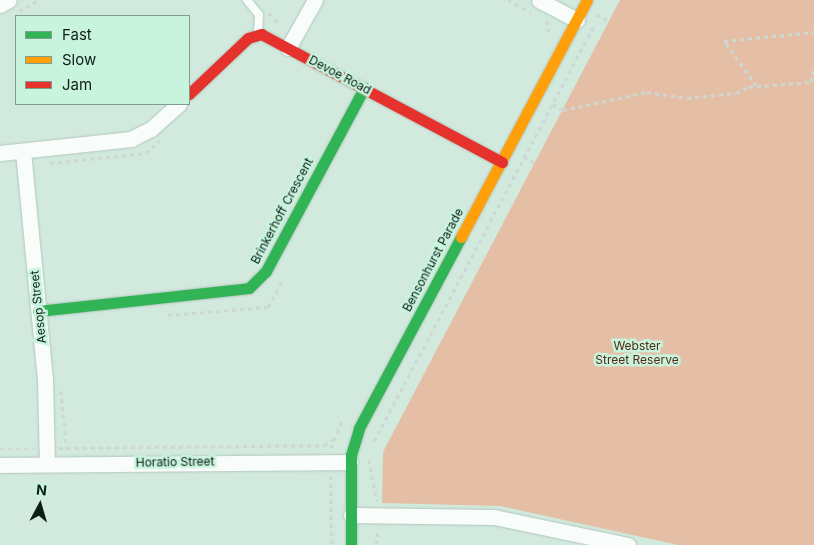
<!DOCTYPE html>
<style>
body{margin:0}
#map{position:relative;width:814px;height:545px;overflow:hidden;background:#d2eade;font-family:Inter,sans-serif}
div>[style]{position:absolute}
.green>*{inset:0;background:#e4bfa5}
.path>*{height:2.5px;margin-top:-1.25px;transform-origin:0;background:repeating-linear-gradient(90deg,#cfd7d4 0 4px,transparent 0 8px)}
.roads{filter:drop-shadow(0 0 1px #b3c6bc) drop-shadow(0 0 1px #b3c6bc)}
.lane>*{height:8px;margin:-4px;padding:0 4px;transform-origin:4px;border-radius:4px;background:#f8fcfa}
.street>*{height:15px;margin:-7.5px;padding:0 7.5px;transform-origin:7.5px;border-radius:7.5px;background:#f8fcfa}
.fast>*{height:11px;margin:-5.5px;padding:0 5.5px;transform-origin:5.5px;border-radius:5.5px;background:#30b455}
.slow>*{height:11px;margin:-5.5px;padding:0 5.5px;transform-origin:5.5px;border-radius:5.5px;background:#ff9f0a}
.jam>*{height:11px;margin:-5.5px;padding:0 5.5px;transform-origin:5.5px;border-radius:5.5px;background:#e5322d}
span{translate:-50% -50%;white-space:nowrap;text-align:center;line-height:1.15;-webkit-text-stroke:5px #c8f4de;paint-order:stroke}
.street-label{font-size:12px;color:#0d1e17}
.park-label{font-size:12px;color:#552a17}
.legend{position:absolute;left:15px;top:15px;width:175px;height:90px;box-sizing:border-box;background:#c8f4de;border:1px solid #7d9e8e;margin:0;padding:6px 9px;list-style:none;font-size:15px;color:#0d1e17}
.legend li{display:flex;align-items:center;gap:10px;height:25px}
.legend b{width:25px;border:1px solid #7d9e8e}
.north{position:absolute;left:15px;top:480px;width:50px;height:50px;-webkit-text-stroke:4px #c8f4de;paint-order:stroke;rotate:6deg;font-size:14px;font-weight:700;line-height:20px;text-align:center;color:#0d1e17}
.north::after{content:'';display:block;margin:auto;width:18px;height:22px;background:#0d1e17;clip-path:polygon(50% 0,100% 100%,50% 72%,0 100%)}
</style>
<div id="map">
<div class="green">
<div style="clip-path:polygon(620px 0,814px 0,814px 545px,678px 545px,500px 506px,382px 503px,383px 452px)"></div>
</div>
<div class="path">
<div style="left:508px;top:0;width:26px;rotate:28deg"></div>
<div style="left:19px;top:11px;width:23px;rotate:-29deg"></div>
<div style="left:269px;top:13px;width:12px;rotate:48deg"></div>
<div style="left:596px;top:15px;width:14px;rotate:25deg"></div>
<div style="left:547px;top:21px;width:11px;rotate:80deg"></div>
<div style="left:756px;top:86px;width:55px;rotate:-125.4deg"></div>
<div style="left:724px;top:41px;width:90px;rotate:-5.7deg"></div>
<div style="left:553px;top:104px;width:12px;rotate:31deg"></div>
<div style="left:563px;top:110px;width:86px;rotate:-12.1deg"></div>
<div style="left:647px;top:92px;width:40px;rotate:8.5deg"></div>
<div style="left:687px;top:98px;width:49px;rotate:-5.8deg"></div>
<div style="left:736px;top:93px;width:14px;rotate:-25deg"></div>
<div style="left:749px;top:87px;width:62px;rotate:-4.6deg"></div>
<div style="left:811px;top:82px;width:14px;rotate:-78deg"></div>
<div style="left:524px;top:157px;width:13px;rotate:29deg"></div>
<div style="left:50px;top:163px;width:97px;rotate:-5.9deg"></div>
<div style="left:146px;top:153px;width:18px;rotate:-43deg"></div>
<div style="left:168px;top:315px;width:100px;rotate:-4.6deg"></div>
<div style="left:268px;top:307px;width:32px;rotate:-62deg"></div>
<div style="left:61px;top:391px;width:59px;rotate:84.2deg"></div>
<div style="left:374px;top:441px;width:472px;rotate:-62.1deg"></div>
<div style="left:59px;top:448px;width:265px;rotate:-0.6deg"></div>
<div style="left:324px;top:445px;width:12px;rotate:-31deg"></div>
<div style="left:331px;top:448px;width:29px;rotate:-68deg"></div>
<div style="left:0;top:449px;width:33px"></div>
<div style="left:369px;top:460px;width:42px;rotate:79deg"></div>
<div style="left:331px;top:476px;width:69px;rotate:89.2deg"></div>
<div style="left:376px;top:545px;width:16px;rotate:-83deg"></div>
</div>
<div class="roads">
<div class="lane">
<div style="left:247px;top:0;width:19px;rotate:51deg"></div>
<div style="left:259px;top:15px;width:17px;rotate:93deg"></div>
</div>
<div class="street">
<div style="left:539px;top:0;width:43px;rotate:27.8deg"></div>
<div style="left:0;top:5px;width:10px;rotate:-29deg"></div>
<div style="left:288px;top:48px;width:55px;rotate:-60.6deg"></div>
<div style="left:23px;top:151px;width:228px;rotate:84.5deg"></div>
<div style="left:45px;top:378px;width:86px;rotate:88.7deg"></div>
<div style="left:0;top:153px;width:132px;rotate:-6.1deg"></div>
<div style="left:131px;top:139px;width:22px;rotate:-27deg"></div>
<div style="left:151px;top:129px;width:38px;rotate:-42deg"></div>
<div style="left:0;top:465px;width:350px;rotate:-0.5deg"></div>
<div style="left:351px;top:515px;width:143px;rotate:0.8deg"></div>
<div style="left:494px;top:517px;width:137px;rotate:11.8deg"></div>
</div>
<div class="fast">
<div style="left:38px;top:311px;width:212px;rotate:-6.2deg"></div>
<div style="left:249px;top:288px;width:24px;rotate:-45deg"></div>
<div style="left:266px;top:271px;width:208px;rotate:-61.8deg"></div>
<div style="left:351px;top:545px;width:90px;rotate:-90deg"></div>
<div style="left:351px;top:455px;width:28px;rotate:-73deg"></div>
<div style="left:359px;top:428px;width:217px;rotate:-61.9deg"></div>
</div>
<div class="slow">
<div style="left:461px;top:237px;width:268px;rotate:-62deg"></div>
</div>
<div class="jam">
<div style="left:189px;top:94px;width:81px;rotate:-43.5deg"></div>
<div style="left:248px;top:38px;width:14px;rotate:-17deg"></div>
<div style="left:261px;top:34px;width:273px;rotate:28deg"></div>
</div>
</div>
<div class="street-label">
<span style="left:340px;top:75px;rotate:28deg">Devoe Road</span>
<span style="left:282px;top:211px;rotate:-62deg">Brinkerhoff Crescent</span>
<span style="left:433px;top:260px;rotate:-62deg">Bensonhurst Parade</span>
<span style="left:38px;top:307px;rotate:-96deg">Aesop Street</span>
<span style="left:175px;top:462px;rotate:-1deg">Horatio Street</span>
</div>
<div class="park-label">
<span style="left:637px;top:353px">Webster<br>Street Reserve</span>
</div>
<ul class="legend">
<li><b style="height:6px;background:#30b455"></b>Fast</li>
<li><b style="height:6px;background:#ff9f0a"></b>Slow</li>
<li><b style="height:6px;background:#e5322d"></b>Jam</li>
</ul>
<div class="north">N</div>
</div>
